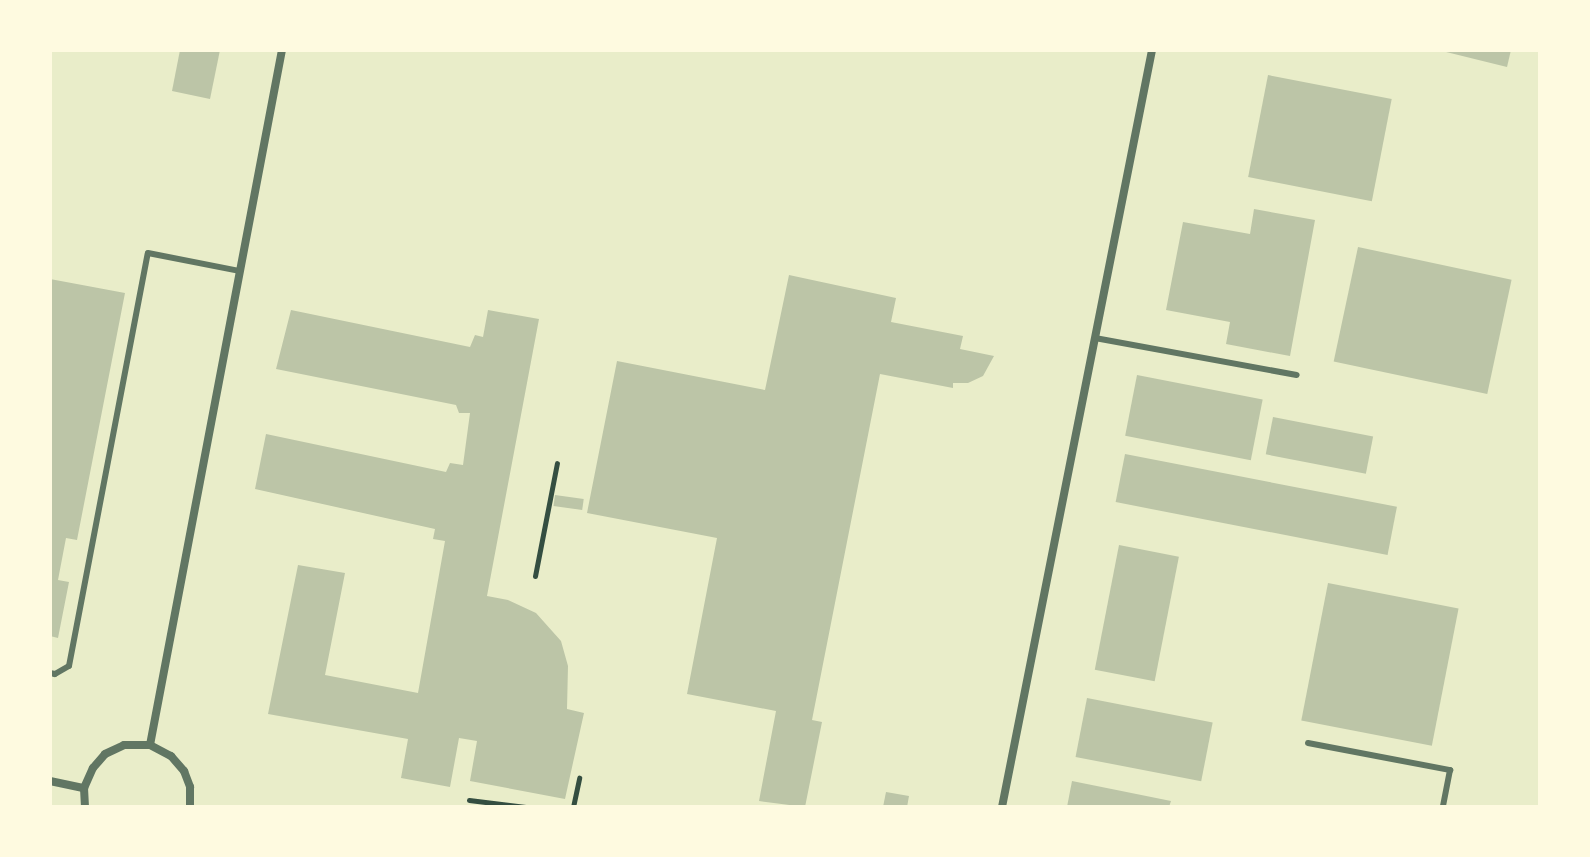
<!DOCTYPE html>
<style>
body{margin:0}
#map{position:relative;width:1590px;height:857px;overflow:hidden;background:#e9edc9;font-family:Mulish,sans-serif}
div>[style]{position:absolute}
.building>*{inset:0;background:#bcc5a7;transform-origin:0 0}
.path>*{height:5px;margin:-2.5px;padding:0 2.5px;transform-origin:2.5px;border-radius:2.5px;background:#344e41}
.service>*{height:6px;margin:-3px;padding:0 3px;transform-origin:3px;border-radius:3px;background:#617663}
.minor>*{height:8px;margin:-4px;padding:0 4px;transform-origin:4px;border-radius:4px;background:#617663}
span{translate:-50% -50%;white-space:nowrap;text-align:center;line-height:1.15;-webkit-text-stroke:8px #fefae0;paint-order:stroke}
.frame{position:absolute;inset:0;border:52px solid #fefae0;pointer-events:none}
</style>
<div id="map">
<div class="building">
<div style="clip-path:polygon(180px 50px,220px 50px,210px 99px,172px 91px)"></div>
<div style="clip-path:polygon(1438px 50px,1511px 50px,1507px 67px)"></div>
<div style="left:1268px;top:75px;width:126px;height:104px;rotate:11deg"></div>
<div style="clip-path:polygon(1254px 209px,1315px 220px,1290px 356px,1226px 344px,1230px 322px,1166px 310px,1183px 222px,1250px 234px)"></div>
<div style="left:1358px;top:247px;width:157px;height:117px;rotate:12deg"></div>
<div style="clip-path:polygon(789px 275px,896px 298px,891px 322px,963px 336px,960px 349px,994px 356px,983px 376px,968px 383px,953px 383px,953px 388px,880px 374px,812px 720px,822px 722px,805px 807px,759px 801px,776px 711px,687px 694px,717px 538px,587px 513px,617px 361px,765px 390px)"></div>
<div style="clip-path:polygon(50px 279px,125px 293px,77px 540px,66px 538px,58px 580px,69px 582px,58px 638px,50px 636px)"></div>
<div style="clip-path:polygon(291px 310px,470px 347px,475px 335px,483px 337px,488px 310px,539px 319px,487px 596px,508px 600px,536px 613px,561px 641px,568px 666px,567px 709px,584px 713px,565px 799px,470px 781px,477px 741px,459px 738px,450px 787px,401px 778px,408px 739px,268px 714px,298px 565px,345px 573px,325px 675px,418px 693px,445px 541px,433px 539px,435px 529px,255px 489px,266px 434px,446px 472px,450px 463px,463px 465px,470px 413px,459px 413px,456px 405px,276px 369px)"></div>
<div style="left:1137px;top:375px;width:128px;height:62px;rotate:11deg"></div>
<div style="left:1273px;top:417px;width:102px;height:38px;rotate:11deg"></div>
<div style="left:1125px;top:454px;width:277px;height:49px;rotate:11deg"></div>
<div style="left:555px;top:495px;width:29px;height:11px;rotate:8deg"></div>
<div style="left:1119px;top:545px;width:61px;height:127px;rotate:11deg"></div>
<div style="left:1328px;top:583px;width:133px;height:140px;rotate:11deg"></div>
<div style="left:1087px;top:698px;width:128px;height:60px;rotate:11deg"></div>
<div style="clip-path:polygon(1072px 781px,1171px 801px,1169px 807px,1067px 807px)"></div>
<div style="clip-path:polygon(886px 792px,909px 796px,907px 807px,883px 807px)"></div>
</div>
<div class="path">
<div style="left:535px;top:576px;width:115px;rotate:-79deg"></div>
<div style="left:469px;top:800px;width:57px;rotate:7deg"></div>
<div style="left:573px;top:807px;width:30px;rotate:-78deg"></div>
</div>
<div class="service">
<div style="left:1095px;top:338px;width:205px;rotate:10.4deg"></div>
<div style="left:50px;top:673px;width:5px;rotate:11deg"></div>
<div style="left:55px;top:674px;width:16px;rotate:-30deg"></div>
<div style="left:69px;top:666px;width:420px;rotate:-79.2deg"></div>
<div style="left:148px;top:253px;width:94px;rotate:11.1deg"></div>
<div style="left:1308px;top:743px;width:145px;rotate:10.8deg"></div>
<div style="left:1450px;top:770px;width:38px;rotate:101deg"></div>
</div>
<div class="minor">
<div style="left:150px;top:745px;width:707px;rotate:-79.25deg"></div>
<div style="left:50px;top:781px;width:35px;rotate:12deg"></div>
<div style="left:85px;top:807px;width:19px;rotate:-93deg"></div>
<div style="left:84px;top:788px;width:22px;rotate:-66deg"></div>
<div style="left:93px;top:768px;width:18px;rotate:-49deg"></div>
<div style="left:105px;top:754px;width:21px;rotate:-25deg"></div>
<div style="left:124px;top:745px;width:26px"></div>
<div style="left:150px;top:745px;width:24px;rotate:28deg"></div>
<div style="left:171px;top:756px;width:20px;rotate:49deg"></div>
<div style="left:184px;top:771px;width:17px;rotate:69deg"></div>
<div style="left:190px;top:787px;width:20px;rotate:90deg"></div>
<div style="left:1002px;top:807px;width:772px;rotate:-78.79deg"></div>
</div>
<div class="frame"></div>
</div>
